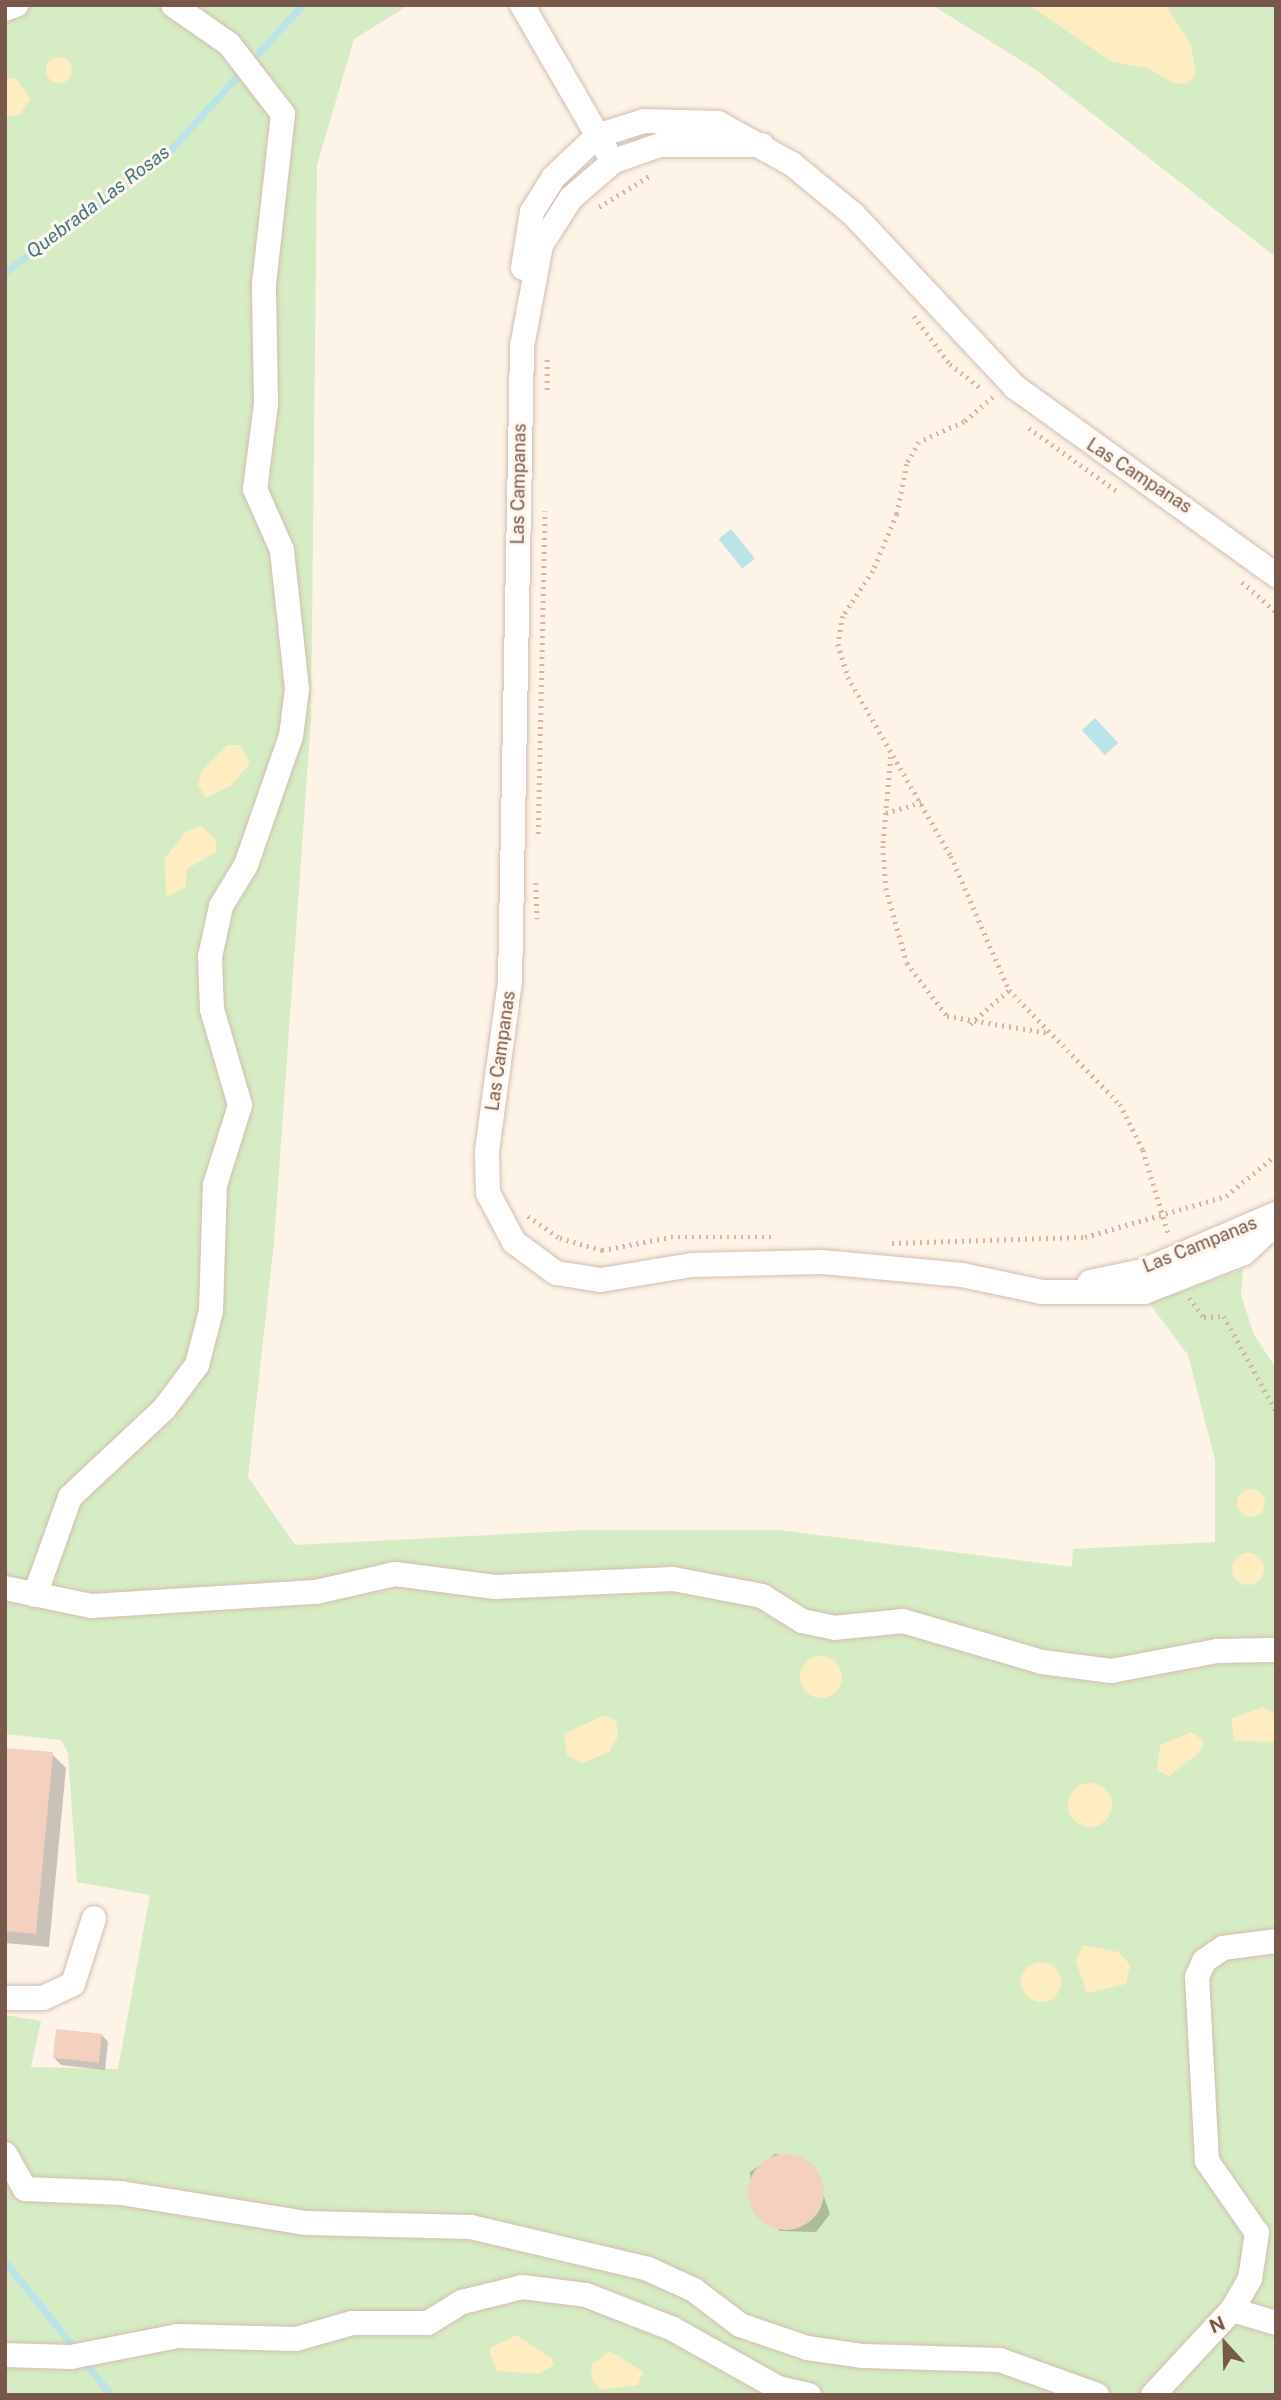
<!DOCTYPE html>
<style>
body{margin:0}
#map{position:relative;width:1281px;height:2400px;overflow:hidden;background:#fdf3e7;font-family:"Public Sans",sans-serif}
div>[style]{position:absolute}
.green>*{inset:0;background:#d6ecc4}
.sand>*{inset:0;background:#fdedc1}
.round{border-radius:50%}
.water>*{inset:0;background:#bae4e8;transform-origin:0 0}
.shadow>*{inset:0;background:#0003}
.stream>*{height:7px;margin:-3.5px;padding:0 3.5px;transform-origin:3.5px;border-radius:3.5px;background:#bae4e8}
.building>*{inset:0;background:#f4d0be;transform-origin:0 0}
.path>*{height:4.5px;margin-top:-2.25px;transform-origin:0;background:repeating-linear-gradient(90deg,#d9b3a0 0 2px,transparent 0 7px)}
.roads{filter:drop-shadow(0 0 2px #d2bdaf) drop-shadow(0 0 2px #d2bdaf)}
.minor>*{height:24px;margin:-12px;padding:0 12px;transform-origin:12px;border-radius:12px;background:#fff}
span{translate:-50% -50%;white-space:nowrap;text-align:center;line-height:1.15;-webkit-text-stroke:6px #fff7ee;paint-order:stroke}
.street-label{font-size:18px;color:#78584a}
.water-label{font-size:19px;color:#3c767e;font-style:italic}
.frame{position:absolute;inset:0;border:7px solid #78584a;pointer-events:none}
.north{position:absolute;left:1190px;top:2309px;width:70px;height:70px;-webkit-text-stroke:5px #fff7ee;paint-order:stroke;rotate:338deg;font-size:19px;font-weight:700;line-height:28px;text-align:center;color:#78584a}
.north::after{content:'';display:block;margin:auto;width:24px;height:32px;background:#78584a;clip-path:polygon(50% 0,100% 100%,50% 72%,0 100%)}
</style>
<div id="map">
<div class="green">
<div style="clip-path:polygon(5px 5px,409px 5px,354px 39px,317px 165px,311px 719px,274px 1242px,248px 1477px,295px 1545px,586px 1530px,778px 1530px,1072px 1567px,1073px 1549px,1215px 1542px,1215px 1460px,1188px 1355px,1149px 1303px,1243px 1269px,1241px 1295px,1254px 1335px,1276px 1368px,1276px 2395px,5px 2395px,5px 2015px,41px 2021px,31px 2067px,118px 2069px,150px 1895px,77px 1882px,68px 1753px,61px 1740px,5px 1734px)"></div>
<div style="clip-path:polygon(932px 5px,1276px 5px,1276px 257px,1035px 69px)"></div>
</div>
<div class="sand">
<div style="clip-path:polygon(1029px 5px,1165px 5px,1191px 44px,1196px 75px,1187px 84px,1174px 83px,1147px 68px,1112px 62px)"></div>
<div class="round" style="left:46px;top:57px;width:26px;height:26px"></div>
<div style="clip-path:polygon(5px 77px,16px 79px,31px 99px,19px 115px,5px 117px)"></div>
<div style="clip-path:polygon(227px 745px,240px 745px,250px 763px,232px 785px,206px 798px,198px 785px,201px 772px)"></div>
<div style="clip-path:polygon(201px 826px,216px 840px,216px 852px,187px 869px,185px 888px,166px 897px,165px 859px,185px 832px)"></div>
<div class="round" style="left:1237px;top:1489px;width:28px;height:28px"></div>
<div class="round" style="left:1232px;top:1553px;width:32px;height:32px"></div>
<div class="round" style="left:800px;top:1656px;width:42px;height:42px"></div>
<div style="clip-path:polygon(1263px 1707px,1276px 1715px,1276px 1742px,1234px 1741px,1231px 1719px)"></div>
<div style="clip-path:polygon(605px 1715px,616px 1721px,618px 1736px,609px 1752px,582px 1763px,567px 1755px,564px 1734px)"></div>
<div style="clip-path:polygon(1191px 1732px,1204px 1741px,1200px 1752px,1169px 1776px,1157px 1770px,1160px 1745px)"></div>
<div class="round" style="left:1068px;top:1783px;width:44px;height:44px"></div>
<div style="clip-path:polygon(1083px 1945px,1119px 1952px,1130px 1965px,1126px 1984px,1087px 1993px,1076px 1961px)"></div>
<div class="round" style="left:1021px;top:1962px;width:40px;height:40px"></div>
<div style="clip-path:polygon(516px 2335px,552px 2359px,554px 2365px,539px 2374px,496px 2371px,489px 2349px)"></div>
<div style="clip-path:polygon(610px 2351px,643px 2372px,638px 2385px,601px 2390px,592px 2379px,591px 2365px)"></div>
</div>
<div class="water">
<div style="left:731px;top:529px;width:38px;height:16px;rotate:51deg"></div>
<div style="left:1095px;top:718px;width:34px;height:18px;rotate:47deg"></div>
</div>
<div class="shadow">
<div style="clip-path:polygon(5px 1750px,52px 1754px,66px 1768px,49px 1947px,5px 1943px)"></div>
<div style="clip-path:polygon(102px 2035px,108px 2042px,105px 2070px,61px 2065px,54px 2058px)"></div>
<div style="clip-path:polygon(775px 2154px,796px 2158px,817px 2177px,830px 2214px,816px 2232px,780px 2231px,752px 2199px,750px 2172px)"></div>
</div>
<div class="stream">
<div style="left:5px;top:272px;width:196px;rotate:-35.9deg"></div>
<div style="left:164px;top:157px;width:205px;rotate:-47.8deg"></div>
<div style="left:5px;top:2262px;width:113px;rotate:51.1deg"></div>
<div style="left:83px;top:2360px;width:45px;rotate:51.3deg"></div>
</div>
<div class="building">
<div style="clip-path:polygon(5px 1748px,53px 1752px,36px 1934px,5px 1931px)"></div>
<div style="left:56px;top:2029px;width:46px;height:29px;rotate:6deg"></div>
<div class="round" style="left:748px;top:2154px;width:76px;height:76px"></div>
</div>
<div class="path">
<div style="left:599px;top:207px;width:61px;rotate:-31.6deg"></div>
<div style="left:914px;top:316px;width:60px;rotate:53.1deg"></div>
<div style="left:950px;top:364px;width:41px;rotate:38deg"></div>
<div style="left:547px;top:390px;width:33px;rotate:-90deg"></div>
<div style="left:993px;top:397px;width:38px;rotate:139deg"></div>
<div style="left:964px;top:422px;width:49px;rotate:156deg"></div>
<div style="left:919px;top:442px;width:25px;rotate:119deg"></div>
<div style="left:907px;top:464px;width:51px;rotate:101.3deg"></div>
<div style="left:897px;top:514px;width:62px;rotate:112.8deg"></div>
<div style="left:873px;top:571px;width:54px;rotate:123.7deg"></div>
<div style="left:843px;top:616px;width:28px;rotate:100deg"></div>
<div style="left:838px;top:644px;width:34px;rotate:73deg"></div>
<div style="left:848px;top:677px;width:207px;rotate:60.1deg"></div>
<div style="left:951px;top:856px;width:146px;rotate:66.6deg"></div>
<div style="left:1009px;top:990px;width:159px;rotate:45.8deg"></div>
<div style="left:1120px;top:1104px;width:51px;rotate:63.4deg"></div>
<div style="left:1143px;top:1150px;width:90px;rotate:73.2deg"></div>
<div style="left:1029px;top:428px;width:110px;rotate:35.7deg"></div>
<div style="left:1242px;top:582px;width:45px;rotate:41.4deg"></div>
<div style="left:891px;top:757px;width:89px;rotate:95.1deg"></div>
<div style="left:883px;top:846px;width:42px;rotate:85.9deg"></div>
<div style="left:886px;top:888px;width:78px;rotate:74.4deg"></div>
<div style="left:907px;top:963px;width:66px;rotate:53deg"></div>
<div style="left:947px;top:1016px;width:103px;rotate:9.5deg"></div>
<div style="left:886px;top:813px;width:38px;rotate:-17deg"></div>
<div style="left:538px;top:834px;width:323px;rotate:-88.8deg"></div>
<div style="left:536px;top:883px;width:36px;rotate:88deg"></div>
<div style="left:970px;top:1024px;width:52px;rotate:-41.1deg"></div>
<div style="left:528px;top:1216px;width:39px;rotate:35deg"></div>
<div style="left:560px;top:1238px;width:44px;rotate:15.9deg"></div>
<div style="left:602px;top:1250px;width:70px;rotate:-10.7deg"></div>
<div style="left:671px;top:1237px;width:101px"></div>
<div style="left:892px;top:1243px;width:193px;rotate:-1.8deg"></div>
<div style="left:1085px;top:1237px;width:147px;rotate:-16.2deg"></div>
<div style="left:1226px;top:1196px;width:65px;rotate:-39.4deg"></div>
<div style="left:1189px;top:1298px;width:24px;rotate:52deg"></div>
<div style="left:1204px;top:1317px;width:20px;rotate:-3deg"></div>
<div style="left:1224px;top:1316px;width:108px;rotate:61.3deg"></div>
</div>
<div class="roads">
<div class="minor">
<div style="left:522px;top:5px;width:168px;rotate:59.9deg"></div>
<div style="left:5px;top:9px;width:12px;rotate:-20deg"></div>
<div style="left:762px;top:145px;width:102px;rotate:180deg"></div>
<div style="left:660px;top:145px;width:49px;rotate:160.8deg"></div>
<div style="left:614px;top:161px;width:57px;rotate:139.3deg"></div>
<div style="left:571px;top:198px;width:56px;rotate:122.6deg"></div>
<div style="left:541px;top:245px;width:104px;rotate:100.6deg"></div>
<div style="left:522px;top:347px;width:634px;rotate:91.08deg"></div>
<div style="left:510px;top:981px;width:173px;rotate:97.7deg"></div>
<div style="left:487px;top:1152px;width:41px;rotate:88.6deg"></div>
<div style="left:488px;top:1193px;width:55px;rotate:62deg"></div>
<div style="left:514px;top:1242px;width:52px;rotate:36.4deg"></div>
<div style="left:556px;top:1273px;width:46px;rotate:8.8deg"></div>
<div style="left:601px;top:1280px;width:92px;rotate:-9.4deg"></div>
<div style="left:692px;top:1265px;width:130px;rotate:-1.3deg"></div>
<div style="left:822px;top:1262px;width:141px;rotate:5.3deg"></div>
<div style="left:962px;top:1275px;width:82px;rotate:12deg"></div>
<div style="left:1042px;top:1292px;width:102px"></div>
<div style="left:1144px;top:1292px;width:107px;rotate:-21.3deg"></div>
<div style="left:1244px;top:1253px;width:44px;rotate:-43.2deg"></div>
<div style="left:523px;top:268px;width:57px;rotate:-80.9deg"></div>
<div style="left:532px;top:212px;width:40px;rotate:-58deg"></div>
<div style="left:553px;top:178px;width:61px;rotate:-43.7deg"></div>
<div style="left:597px;top:136px;width:49px;rotate:-17.7deg"></div>
<div style="left:644px;top:121px;width:74px;rotate:1.5deg"></div>
<div style="left:718px;top:123px;width:85px;rotate:29deg"></div>
<div style="left:792px;top:164px;width:80px;rotate:39.4deg"></div>
<div style="left:854px;top:215px;width:236px;rotate:46.9deg"></div>
<div style="left:1015px;top:387px;width:322px;rotate:35.8deg"></div>
<div style="left:1090px;top:1282px;width:54px;rotate:-11.7deg"></div>
<div style="left:1143px;top:1271px;width:145px;rotate:-23.2deg"></div>
<div style="left:5px;top:1588px;width:88px;rotate:11.8deg"></div>
<div style="left:91px;top:1606px;width:225px;rotate:-3.6deg"></div>
<div style="left:316px;top:1592px;width:81px;rotate:-12.8deg"></div>
<div style="left:395px;top:1574px;width:101px;rotate:7.4deg"></div>
<div style="left:495px;top:1587px;width:178px;rotate:-2.6deg"></div>
<div style="left:673px;top:1579px;width:91px;rotate:10.8deg"></div>
<div style="left:762px;top:1596px;width:47px;rotate:32deg"></div>
<div style="left:802px;top:1621px;width:33px;rotate:12deg"></div>
<div style="left:834px;top:1628px;width:69px;rotate:-5.8deg"></div>
<div style="left:903px;top:1621px;width:145px;rotate:16.4deg"></div>
<div style="left:1042px;top:1662px;width:70px;rotate:7.4deg"></div>
<div style="left:1111px;top:1671px;width:108px;rotate:-10.7deg"></div>
<div style="left:1217px;top:1651px;width:59px;rotate:-1deg"></div>
<div style="left:35px;top:1595px;width:104px;rotate:-70.3deg"></div>
<div style="left:70px;top:1497px;width:129px;rotate:-43.1deg"></div>
<div style="left:164px;top:1409px;width:55px;rotate:-53.1deg"></div>
<div style="left:197px;top:1365px;width:56px;rotate:-75.5deg"></div>
<div style="left:211px;top:1311px;width:126px;rotate:-88.2deg"></div>
<div style="left:215px;top:1185px;width:84px;rotate:-72.6deg"></div>
<div style="left:240px;top:1105px;width:100px;rotate:-106.3deg"></div>
<div style="left:212px;top:1009px;width:52px;rotate:-92.2deg"></div>
<div style="left:210px;top:957px;width:52px;rotate:-77.8deg"></div>
<div style="left:221px;top:906px;width:48px;rotate:-58.6deg"></div>
<div style="left:246px;top:865px;width:137px;rotate:-70.8deg"></div>
<div style="left:291px;top:736px;width:47px;rotate:-82.7deg"></div>
<div style="left:297px;top:689px;width:140px;rotate:-96.2deg"></div>
<div style="left:282px;top:550px;width:67px;rotate:-113.9deg"></div>
<div style="left:255px;top:489px;width:86px;rotate:-82.6deg"></div>
<div style="left:266px;top:404px;width:120px;rotate:-91deg"></div>
<div style="left:264px;top:284px;width:171px;rotate:-83.6deg"></div>
<div style="left:283px;top:114px;width:88px;rotate:-127.6deg"></div>
<div style="left:229px;top:44px;width:68px;rotate:-145.1deg"></div>
<div style="left:5px;top:1998px;width:38px"></div>
<div style="left:43px;top:1998px;width:33px;rotate:-25deg"></div>
<div style="left:73px;top:1984px;width:69px;rotate:-72.3deg"></div>
<div style="left:5px;top:2154px;width:40px;rotate:60.3deg"></div>
<div style="left:25px;top:2189px;width:96px;rotate:2.4deg"></div>
<div style="left:121px;top:2193px;width:188px;rotate:9.2deg"></div>
<div style="left:307px;top:2223px;width:164px;rotate:1.4deg"></div>
<div style="left:471px;top:2227px;width:182px;rotate:13.3deg"></div>
<div style="left:648px;top:2269px;width:51px;rotate:24.5deg"></div>
<div style="left:694px;top:2290px;width:58px;rotate:37.3deg"></div>
<div style="left:740px;top:2325px;width:71px;rotate:18.9deg"></div>
<div style="left:807px;top:2348px;width:57px;rotate:8.1deg"></div>
<div style="left:863px;top:2356px;width:137px;rotate:1.7deg"></div>
<div style="left:1000px;top:2360px;width:103px;rotate:19.8deg"></div>
<div style="left:1232px;top:2310px;width:46px;rotate:16.5deg"></div>
<div style="left:5px;top:2355px;width:66px;rotate:1.7deg"></div>
<div style="left:71px;top:2357px;width:109px;rotate:-11.1deg"></div>
<div style="left:178px;top:2336px;width:118px;rotate:1.5deg"></div>
<div style="left:296px;top:2339px;width:58px;rotate:-15.9deg"></div>
<div style="left:352px;top:2323px;width:76px"></div>
<div style="left:428px;top:2323px;width:40px;rotate:-32deg"></div>
<div style="left:462px;top:2302px;width:62px;rotate:-14deg"></div>
<div style="left:522px;top:2287px;width:64px;rotate:7.1deg"></div>
<div style="left:586px;top:2295px;width:93px;rotate:21.3deg"></div>
<div style="left:673px;top:2329px;width:120px;rotate:29.3deg"></div>
<div style="left:778px;top:2388px;width:32px;rotate:13deg"></div>
<div style="left:1153px;top:2395px;width:116px;rotate:-47.1deg"></div>
<div style="left:1232px;top:2310px;width:36px;rotate:-60deg"></div>
<div style="left:1250px;top:2279px;width:47px;rotate:-81.3deg"></div>
<div style="left:1257px;top:2233px;width:88px;rotate:-124.8deg"></div>
<div style="left:1207px;top:2161px;width:184px;rotate:-93.1deg"></div>
<div style="left:1197px;top:1977px;width:17px;rotate:-66deg"></div>
<div style="left:1204px;top:1961px;width:23px;rotate:-34deg"></div>
<div style="left:1223px;top:1948px;width:53px;rotate:-7.5deg"></div>
</div>
</div>
<div class="street-label">
<span style="left:1139px;top:476px;rotate:33deg">Las Campanas</span>
<span style="left:519px;top:484px;rotate:-89deg">Las Campanas</span>
<span style="left:501px;top:1051px;rotate:-82deg">Las Campanas</span>
<span style="left:1200px;top:1245px;rotate:-22deg">Las Campanas</span>
</div>
<div class="water-label">
<span style="left:98px;top:202px;rotate:-37deg">Quebrada Las Rosas</span>
</div>
<div class="frame"></div>
<div class="north">N</div>
</div>
